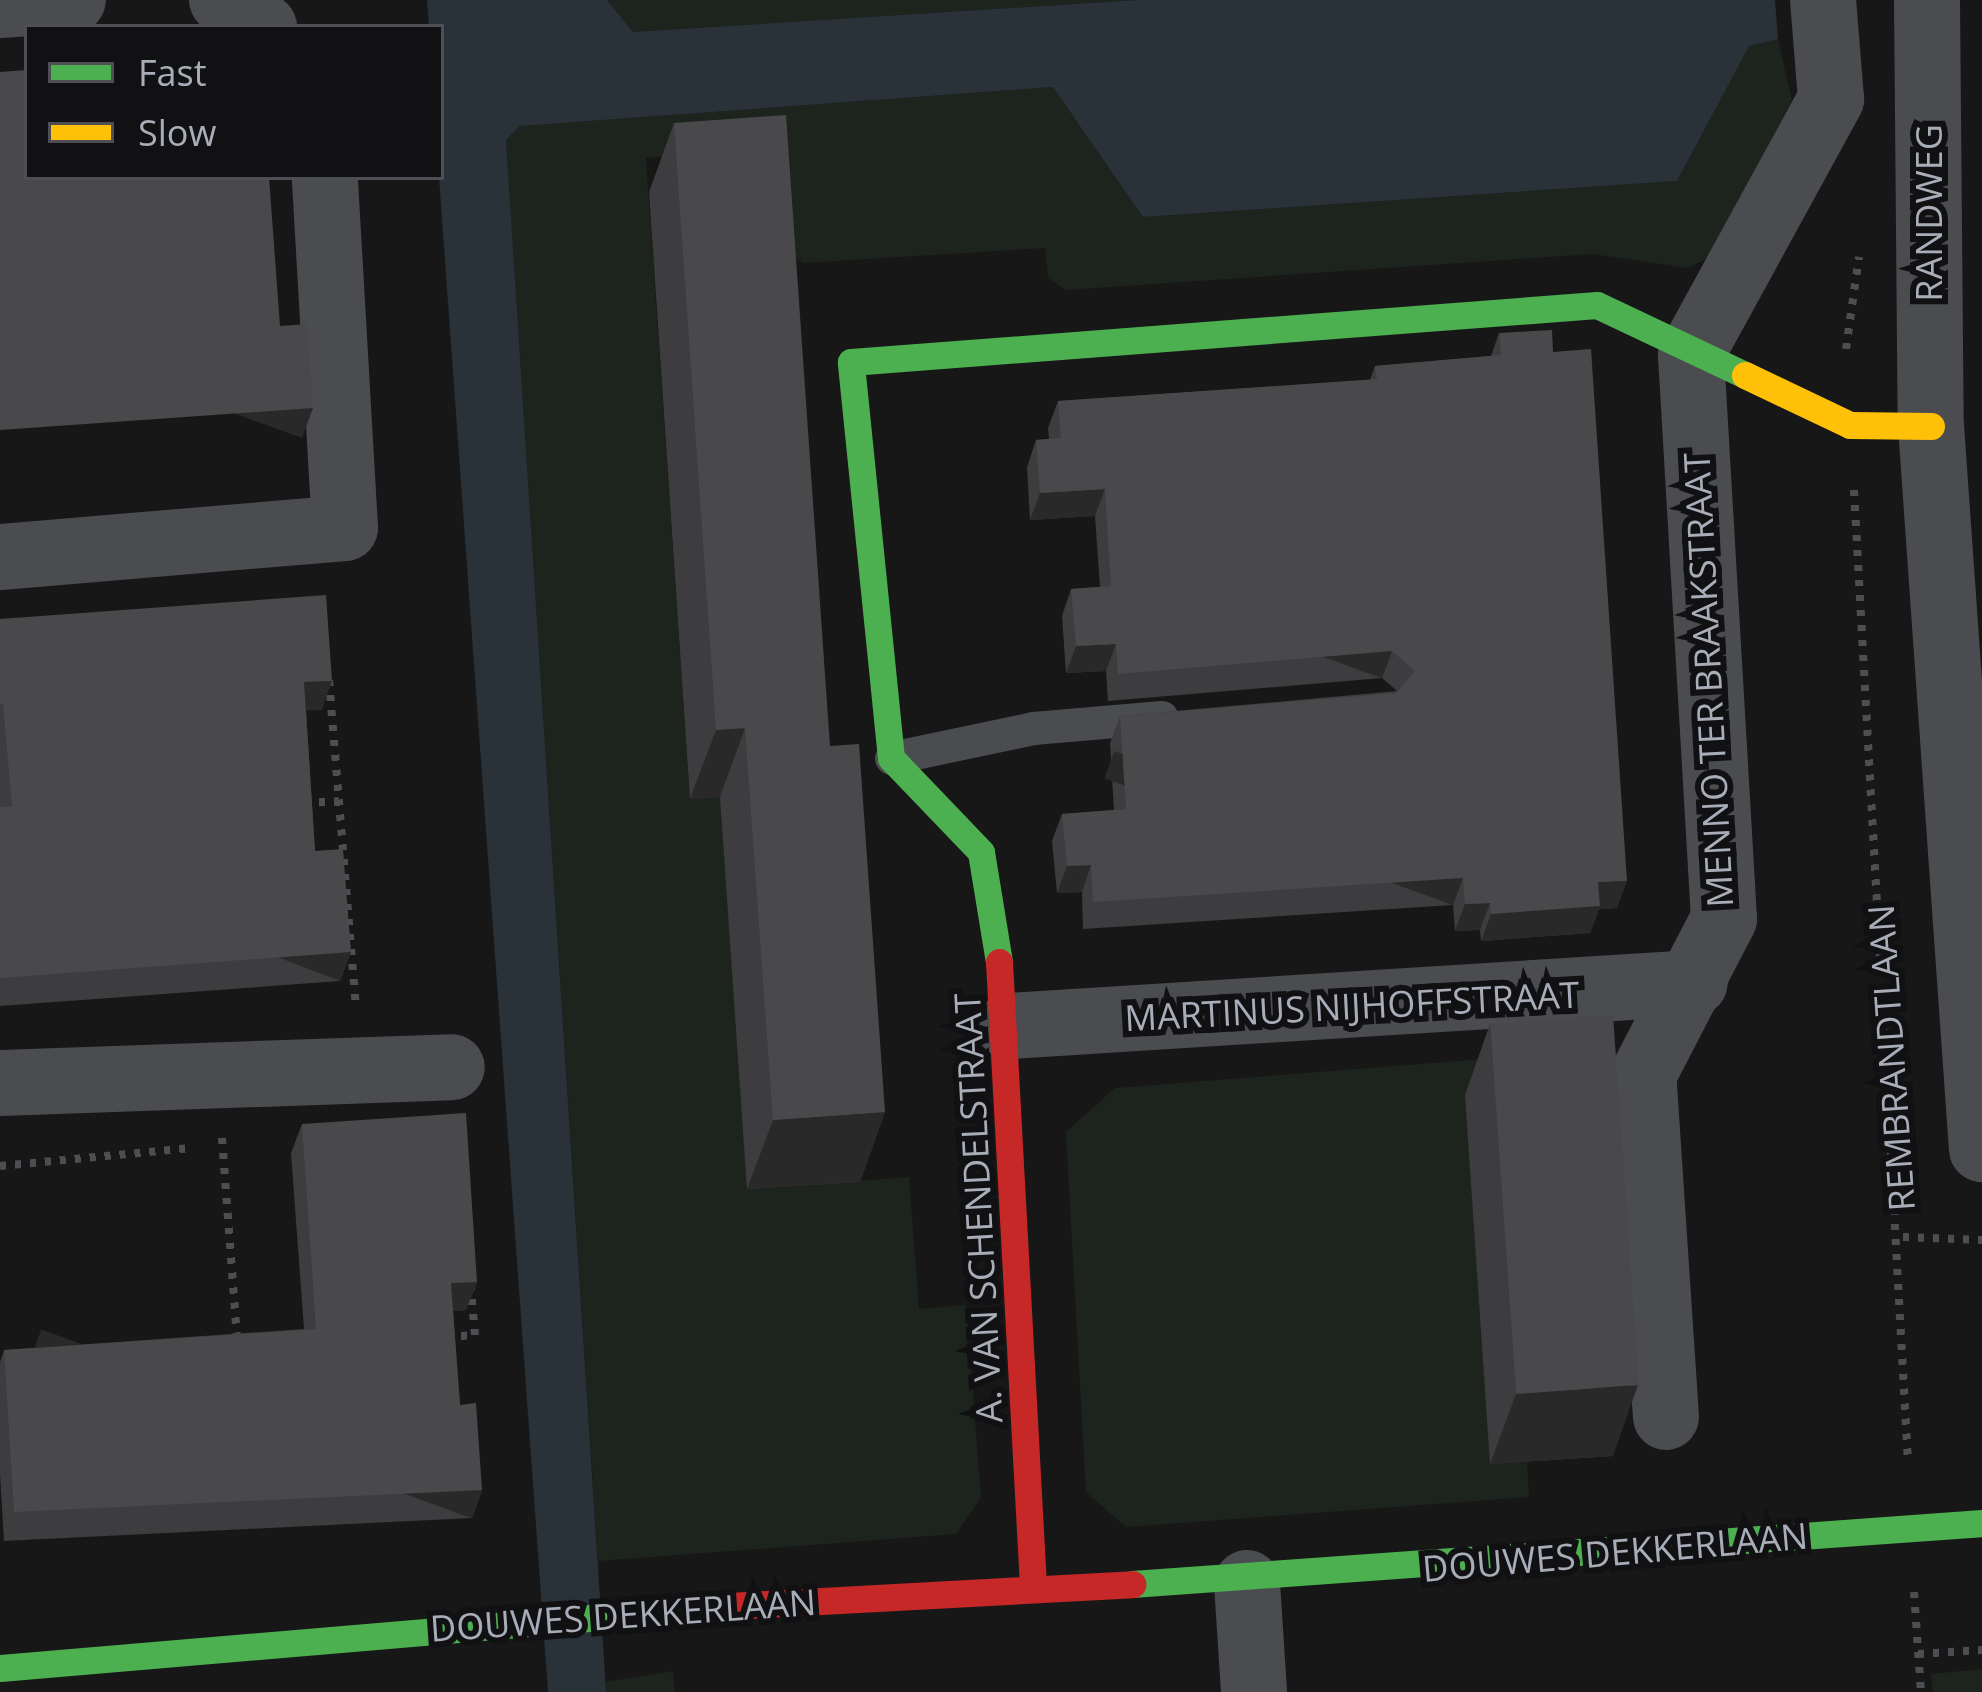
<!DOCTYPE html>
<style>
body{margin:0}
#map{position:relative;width:1982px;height:1692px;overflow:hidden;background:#171717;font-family:"Open Sans",sans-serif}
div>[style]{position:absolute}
.green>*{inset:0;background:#1d241e}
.water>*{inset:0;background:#2a3239}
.path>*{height:8px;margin-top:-4px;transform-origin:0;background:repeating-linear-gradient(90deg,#4d4e52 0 6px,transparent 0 15px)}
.lane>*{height:33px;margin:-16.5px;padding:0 16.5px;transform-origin:16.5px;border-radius:16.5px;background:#4b4c50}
.street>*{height:66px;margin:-33px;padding:0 33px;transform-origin:33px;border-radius:33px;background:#4b4c50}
.fast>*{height:27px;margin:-13.5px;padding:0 13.5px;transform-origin:13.5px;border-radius:13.5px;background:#4caf50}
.slow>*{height:27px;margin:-13.5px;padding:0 13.5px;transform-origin:13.5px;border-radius:13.5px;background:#ffc107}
.jam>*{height:27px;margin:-13.5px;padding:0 13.5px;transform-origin:13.5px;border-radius:13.5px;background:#c62828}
.wall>*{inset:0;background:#3d3d3f}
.shaded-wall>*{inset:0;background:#29292a;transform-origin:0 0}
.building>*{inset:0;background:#49494c;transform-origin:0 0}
span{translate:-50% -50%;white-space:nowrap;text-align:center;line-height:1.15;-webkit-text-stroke:12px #111113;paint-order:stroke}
.street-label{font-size:36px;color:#a8adb8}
.legend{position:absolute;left:24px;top:24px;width:420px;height:156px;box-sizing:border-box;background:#111113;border:3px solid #4d4f55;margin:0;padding:15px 21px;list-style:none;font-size:36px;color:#a8adb8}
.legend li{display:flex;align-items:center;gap:24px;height:60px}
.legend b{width:60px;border:3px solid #4d4f55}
</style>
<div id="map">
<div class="green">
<div style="clip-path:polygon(607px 0,1138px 0,633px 32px)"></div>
<div style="clip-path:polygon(1778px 39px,1792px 100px,1710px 257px,1688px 268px,1592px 254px,1066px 290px,1048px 278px,1045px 248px,803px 263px,788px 251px,780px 148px,646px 158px,690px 799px,767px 794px,747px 1189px,909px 1177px,919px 1309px,966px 1305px,981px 1497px,956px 1534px,598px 1561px,506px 140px,520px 126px,1053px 87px,1144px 217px,1677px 181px,1749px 45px)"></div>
<div style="clip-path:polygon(1585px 1051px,1490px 1464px,1527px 1462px,1529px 1497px,1126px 1527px,1086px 1492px,1066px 1132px,1115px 1088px)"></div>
<div style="clip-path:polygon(1982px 1669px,1982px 1692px,1933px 1692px,1931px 1674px)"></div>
<div style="clip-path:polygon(673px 1671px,675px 1692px,606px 1692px,605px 1682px)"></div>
</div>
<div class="water">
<div style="clip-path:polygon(427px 0,607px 0,633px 32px,1138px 0,1775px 0,1778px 39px,1749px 46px,1677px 181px,1143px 217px,1053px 87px,520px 126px,506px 140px,606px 1692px,548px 1692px,439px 177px,441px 27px,429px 27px)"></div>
</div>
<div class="path">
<div style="left:1846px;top:349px;width:93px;rotate:-82deg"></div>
<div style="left:1854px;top:490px;width:974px;rotate:86.82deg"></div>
<div style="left:329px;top:680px;width:327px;rotate:85.3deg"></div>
<div style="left:304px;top:803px;width:35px;rotate:-3deg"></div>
<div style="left:222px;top:1138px;width:202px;rotate:85.7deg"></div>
<div style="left:0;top:1166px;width:192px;rotate:-5.4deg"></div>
<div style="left:1903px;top:1237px;width:79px;rotate:2.2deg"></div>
<div style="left:446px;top:1337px;width:29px;rotate:-4deg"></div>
<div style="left:475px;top:1335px;width:46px;rotate:-95deg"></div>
<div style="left:1914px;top:1592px;width:100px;rotate:86deg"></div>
<div style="left:1918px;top:1654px;width:64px;rotate:-3.6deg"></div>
</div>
<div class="lane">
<div style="left:891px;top:758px;width:145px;rotate:-11.9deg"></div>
<div style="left:1033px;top:728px;width:129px;rotate:-4.9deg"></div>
</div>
<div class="street">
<div style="left:222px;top:0;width:50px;rotate:32.7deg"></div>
<div style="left:1927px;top:0;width:426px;rotate:89.5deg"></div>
<div style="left:1931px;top:426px;width:725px;rotate:85.97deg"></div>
<div style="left:0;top:5px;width:73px;rotate:-3.9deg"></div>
<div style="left:0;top:557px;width:346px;rotate:-4.8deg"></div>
<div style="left:345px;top:528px;width:352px;rotate:-93.3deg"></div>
<div style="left:1009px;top:1026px;width:687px;rotate:-3.59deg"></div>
<div style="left:0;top:1083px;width:452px;rotate:-2deg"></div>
<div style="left:1666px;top:1417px;width:343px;rotate:-93.8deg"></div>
<div style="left:1643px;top:1075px;width:176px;rotate:-62.6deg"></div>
<div style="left:1724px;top:919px;width:565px;rotate:-93.35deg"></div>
<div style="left:1691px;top:355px;width:292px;rotate:-61.3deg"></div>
<div style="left:1831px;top:99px;width:99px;rotate:-94.6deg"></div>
<div style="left:1247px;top:1583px;width:109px;rotate:86.3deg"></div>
</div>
<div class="fast">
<div style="left:999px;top:962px;width:111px;rotate:-99.3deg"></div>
<div style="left:981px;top:852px;width:130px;rotate:-133.8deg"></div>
<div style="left:891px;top:758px;width:398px;rotate:-95.8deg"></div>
<div style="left:851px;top:362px;width:748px;rotate:-4.37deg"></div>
<div style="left:1597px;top:305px;width:164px;rotate:25.3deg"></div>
<div style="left:1132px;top:1584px;width:852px;rotate:-4.1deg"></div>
<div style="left:0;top:1668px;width:732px;rotate:-4.86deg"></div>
</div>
<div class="slow">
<div style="left:1745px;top:375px;width:116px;rotate:25.5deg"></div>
<div style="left:1850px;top:425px;width:81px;rotate:0.7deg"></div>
</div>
<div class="jam">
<div style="left:999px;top:962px;width:624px;rotate:86.88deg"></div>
<div style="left:729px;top:1606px;width:404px;rotate:-3.1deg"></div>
</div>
<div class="wall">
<div style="clip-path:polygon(674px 123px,830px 746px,885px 1112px,860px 1182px,747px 1189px,720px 797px,690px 799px,649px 192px)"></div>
<div style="clip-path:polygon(1499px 333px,1617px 908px,1599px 909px,1590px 933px,1481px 941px,1480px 930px,1455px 931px,1453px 905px,1083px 929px,1082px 892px,1057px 893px,1052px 841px,1062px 814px,1114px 810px,1110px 743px,1120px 716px,1397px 691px,1382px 678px,1108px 701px,1106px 671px,1066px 673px,1062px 616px,1071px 589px,1100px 587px,1095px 516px,1030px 520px,1027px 467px,1036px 440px,1049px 439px,1048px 428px,1058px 401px,1370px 380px,1375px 366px,1491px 356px)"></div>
<div style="clip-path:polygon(0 619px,322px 710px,306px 710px,315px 851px,351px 952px,340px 981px,0 1006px)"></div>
<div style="clip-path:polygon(1490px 1024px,1613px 1456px,1490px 1464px,1465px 1095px)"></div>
<div style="clip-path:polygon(302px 1124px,477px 1282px,466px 1310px,453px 1311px,460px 1405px,482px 1490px,472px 1518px,4px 1541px,0 1474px,0 1362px,4px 1350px,304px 1329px,291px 1153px)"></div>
</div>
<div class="shaded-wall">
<div style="left:313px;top:408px;width:32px;height:314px;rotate:110deg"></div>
<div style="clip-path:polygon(1105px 489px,1095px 516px,1030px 520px,1040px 493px)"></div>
<div style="clip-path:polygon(1116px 644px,1106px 671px,1066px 673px,1076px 646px)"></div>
<div style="left:1392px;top:651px;width:29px;height:275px;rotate:110deg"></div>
<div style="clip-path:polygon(332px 681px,322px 710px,293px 711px,304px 682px)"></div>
<div style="clip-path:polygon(745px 728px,720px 797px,690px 799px,716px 730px)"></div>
<div style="clip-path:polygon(1091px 865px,1082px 892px,1057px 893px,1067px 866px)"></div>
<div style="left:1463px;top:878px;width:29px;height:371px;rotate:110deg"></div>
<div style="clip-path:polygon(1627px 881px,1617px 908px,1599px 909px,1590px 933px,1481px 941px,1491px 914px,1598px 882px)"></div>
<div style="clip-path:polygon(1490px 903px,1480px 930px,1455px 931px,1465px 904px)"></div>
<div style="left:351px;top:952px;width:31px;height:352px;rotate:111deg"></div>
<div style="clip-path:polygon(885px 1112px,860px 1182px,747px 1189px,773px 1120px)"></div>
<div style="clip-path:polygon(477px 1282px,466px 1310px,441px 1312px,451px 1283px)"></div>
<div style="clip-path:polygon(1638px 1385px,1613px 1456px,1490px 1464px,1516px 1394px)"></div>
<div style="left:482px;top:1490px;width:30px;height:469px;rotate:110deg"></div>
</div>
<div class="building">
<div style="clip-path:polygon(27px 70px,27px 177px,269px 177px,280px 326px,307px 324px,313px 408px,0 430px,0 72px)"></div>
<div style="clip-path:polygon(786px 115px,830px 746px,859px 744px,885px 1112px,773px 1120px,745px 728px,716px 730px,674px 123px)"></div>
<div style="clip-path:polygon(1552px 330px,1553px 352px,1591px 349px,1627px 881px,1598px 882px,1600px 906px,1491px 914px,1490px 903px,1465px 904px,1463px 878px,1093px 902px,1091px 865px,1067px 866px,1062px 814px,1126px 809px,1120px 716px,1396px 693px,1415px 671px,1392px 651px,1118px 674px,1116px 644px,1076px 646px,1071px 589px,1111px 586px,1105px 489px,1040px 493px,1036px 440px,1061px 438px,1058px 401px,1377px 379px,1375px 366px,1501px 355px,1499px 333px)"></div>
<div style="clip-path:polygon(326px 595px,332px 681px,304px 682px,315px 851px,343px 849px,351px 952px,0 978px,0 807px,12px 807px,3px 703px,0 704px,0 619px)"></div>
<div style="left:1613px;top:1015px;width:371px;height:123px;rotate:86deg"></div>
<div style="clip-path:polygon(466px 1113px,477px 1282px,451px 1283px,460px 1405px,476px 1403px,482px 1490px,14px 1512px,4px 1350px,316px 1329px,302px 1124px)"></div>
</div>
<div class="street-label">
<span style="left:1929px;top:213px;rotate:-90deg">RANDWEG</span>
<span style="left:1708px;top:680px;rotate:-93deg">MENNO TER BRAAKSTRAAT</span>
<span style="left:1352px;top:1006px;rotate:-3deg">MARTINUS NIJHOFFSTRAAT</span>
<span style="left:1891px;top:1058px;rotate:-94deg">REMBRANDTLAAN</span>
<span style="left:978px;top:1208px;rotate:-93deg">A. VAN SCHENDELSTRAAT</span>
<span style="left:1615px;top:1552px;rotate:-5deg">DOUWES DEKKERLAAN</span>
<span style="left:623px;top:1615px;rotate:-4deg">DOUWES DEKKERLAAN</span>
</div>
<ul class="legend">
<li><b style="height:15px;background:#4caf50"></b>Fast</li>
<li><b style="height:15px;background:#ffc107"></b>Slow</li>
</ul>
</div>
